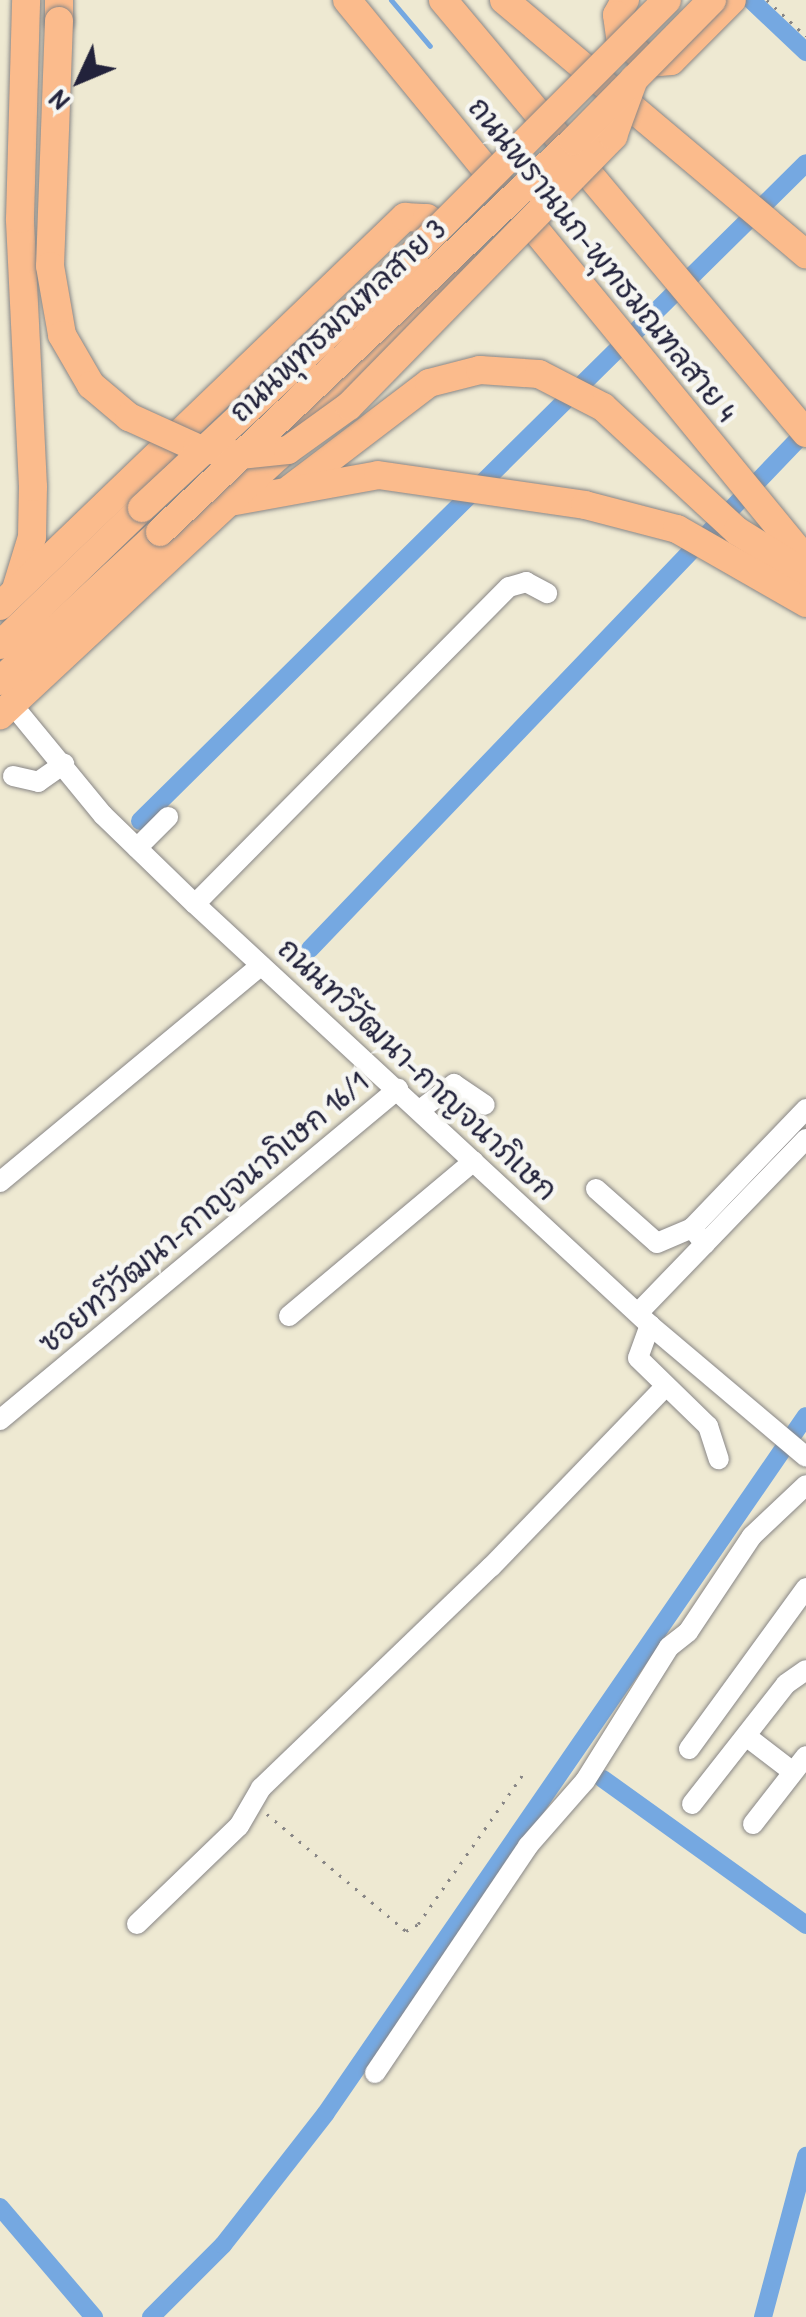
<!DOCTYPE html>
<meta charset="utf-8">
<style>
body{margin:0}
#map{position:relative;width:806px;height:2317px;overflow:hidden;background:#eee9d2;font-family:"Patrick Hand","Playpen Sans Thai",sans-serif}
div>[style]{position:absolute}
.stream>*{height:5px;margin:-2.5px;padding:0 2.5px;transform-origin:2.5px;border-radius:2.5px;background:#75a8e1}
.canal>*{height:18px;margin:-9px;padding:0 9px;transform-origin:9px;border-radius:9px;background:#75a8e1}
.path>*{height:2.5px;margin-top:-1.25px;transform-origin:0;background:repeating-linear-gradient(90deg,#888686 0 2.5px,transparent 0 10.5px)}
.roads{filter:drop-shadow(0 0 2px #888686) drop-shadow(0 0 2px #888686)}
.minor>*{height:20px;margin:-10px;padding:0 10px;transform-origin:10px;border-radius:10px;background:#fff}
.major>*{height:28px;margin:-14px;padding:0 14px;transform-origin:14px;border-radius:14px;background:#fbbb8c}
.bridges{filter:drop-shadow(0 0 2px #888686) drop-shadow(0 0 2px #888686)}
.major-bridge>*{height:28px;margin:-14px;padding:0 14px;transform-origin:14px;border-radius:14px;background:#fbbb8c}
span{translate:-50% -50%;white-space:nowrap;text-align:center;line-height:1.15;-webkit-text-stroke:9px #f6f6f2;paint-order:stroke}
.street-label{font-size:30px;color:#22223b}
.north{position:absolute;left:30px;top:30px;width:100px;height:100px;-webkit-text-stroke:8px #f6f6f2;paint-order:stroke;rotate:226deg;font-size:28px;font-weight:700;line-height:40px;text-align:center;color:#22223b}
.north::after{content:'';display:block;margin:auto;width:35px;height:45px;background:#22223b;clip-path:polygon(50% 0,100% 100%,50% 72%,0 100%)}
</style>
<div id="map">
<div class="stream">
<div style="left:391px;top:0;width:60px;rotate:49.7deg"></div>
</div>
<div class="canal">
<div style="left:751px;top:0;width:76px;rotate:43.4deg"></div>
<div style="left:140px;top:821px;width:936px;rotate:-44.65deg"></div>
<div style="left:310px;top:949px;width:717px;rotate:-46.24deg"></div>
<div style="left:603px;top:1779px;width:250px;rotate:35.7deg"></div>
<div style="left:0;top:2207px;width:145px;rotate:49.5deg"></div>
<div style="left:151px;top:2317px;width:102px;rotate:-45deg"></div>
<div style="left:223px;top:2245px;width:167px;rotate:-52deg"></div>
<div style="left:326px;top:2113px;width:846px;rotate:-55.45deg"></div>
<div style="left:763px;top:2317px;width:167px;rotate:-75deg"></div>
</div>
<div class="path">
<div style="left:767px;top:0;width:53px;rotate:42.7deg"></div>
<div style="left:267px;top:1814px;width:182px;rotate:40.1deg"></div>
<div style="left:406px;top:1931px;width:14px;rotate:-30deg"></div>
<div style="left:418px;top:1924px;width:183px;rotate:-55deg"></div>
</div>
<div class="roads">
<div class="minor">
<div style="left:11px;top:703px;width:145px;rotate:50.6deg"></div>
<div style="left:103px;top:815px;width:128px;rotate:44.1deg"></div>
<div style="left:195px;top:904px;width:620px;rotate:42.78deg"></div>
<div style="left:650px;top:1325px;width:204px;rotate:40.2deg"></div>
<div style="left:13px;top:776px;width:26px;rotate:13deg"></div>
<div style="left:38px;top:782px;width:32px;rotate:-35deg"></div>
<div style="left:137px;top:848px;width:44px;rotate:-45deg"></div>
<div style="left:195px;top:904px;width:446px;rotate:-45.3deg"></div>
<div style="left:509px;top:587px;width:18px;rotate:-16deg"></div>
<div style="left:526px;top:582px;width:24px;rotate:28deg"></div>
<div style="left:420px;top:1110px;width:43px;rotate:-37.4deg"></div>
<div style="left:454px;top:1084px;width:37px;rotate:34deg"></div>
<div style="left:0;top:1182px;width:339px;rotate:-39.7deg"></div>
<div style="left:596px;top:1189px;width:81px;rotate:41.5deg"></div>
<div style="left:657px;top:1243px;width:38px;rotate:-23deg"></div>
<div style="left:705px;top:1244px;width:21px;rotate:-129deg"></div>
<div style="left:692px;top:1228px;width:165px;rotate:-46.2deg"></div>
<div style="left:638px;top:1313px;width:242px;rotate:-46deg"></div>
<div style="left:289px;top:1316px;width:241px;rotate:-40deg"></div>
<div style="left:650px;top:1325px;width:35px;rotate:110deg"></div>
<div style="left:638px;top:1358px;width:98px;rotate:44.2deg"></div>
<div style="left:708px;top:1426px;width:35px;rotate:72deg"></div>
<div style="left:0;top:1420px;width:518px;rotate:-39.75deg"></div>
<div style="left:746px;top:1736px;width:59px;rotate:37.5deg"></div>
<div style="left:689px;top:1749px;width:199px;rotate:-54deg"></div>
<div style="left:692px;top:1804px;width:152px;rotate:-51.9deg"></div>
<div style="left:786px;top:1684px;width:24px;rotate:-35deg"></div>
<div style="left:753px;top:1824px;width:86px;rotate:-52.1deg"></div>
<div style="left:137px;top:1924px;width:141px;rotate:-43.9deg"></div>
<div style="left:239px;top:1826px;width:44px;rotate:-59.9deg"></div>
<div style="left:261px;top:1788px;width:319px;rotate:-43.9deg"></div>
<div style="left:491px;top:1567px;width:250px;rotate:-46deg"></div>
<div style="left:375px;top:2073px;width:274px;rotate:-56deg"></div>
<div style="left:528px;top:1846px;width:86px;rotate:-48.8deg"></div>
<div style="left:585px;top:1781px;width:158px;rotate:-57.9deg"></div>
<div style="left:669px;top:1647px;width:24px;rotate:-38deg"></div>
<div style="left:688px;top:1632px;width:115px;rotate:-56.3deg"></div>
<div style="left:752px;top:1536px;width:74px;rotate:-43.4deg"></div>
</div>
<div class="major">
<div style="left:347px;top:0;width:724px;rotate:50.66deg"></div>
<div style="left:443px;top:0;width:565px;rotate:50.03deg"></div>
<div style="left:504px;top:0;width:395px;rotate:40.1deg"></div>
<div style="left:625px;top:0;width:17px;rotate:118deg"></div>
<div style="left:617px;top:15px;width:21px;rotate:82deg"></div>
<div style="left:620px;top:36px;width:35px;rotate:44deg"></div>
<div style="left:645px;top:60px;width:14px;rotate:8deg"></div>
<div style="left:659px;top:62px;width:12px;rotate:-5deg"></div>
<div style="left:671px;top:61px;width:86px;rotate:-45deg"></div>
<div style="left:59px;top:21px;width:21px;rotate:-90deg"></div>
<div style="left:290px;top:489px;width:175px;rotate:-37.3deg"></div>
<div style="left:429px;top:383px;width:53px;rotate:-14.3deg"></div>
<div style="left:480px;top:370px;width:59px;rotate:3.9deg"></div>
<div style="left:539px;top:374px;width:72px;rotate:27.3deg"></div>
<div style="left:603px;top:407px;width:183px;rotate:42.8deg"></div>
<div style="left:737px;top:531px;width:81px;rotate:31.9deg"></div>
<div style="left:230px;top:502px;width:150px;rotate:-10.3deg"></div>
<div style="left:378px;top:475px;width:209px;rotate:8.2deg"></div>
<div style="left:585px;top:505px;width:95px;rotate:14.6deg"></div>
<div style="left:677px;top:529px;width:149px;rotate:29.8deg"></div>
<div style="left:16px;top:589px;width:54px;rotate:-72.9deg"></div>
<div style="left:32px;top:537px;width:50px;rotate:-88.9deg"></div>
<div style="left:33px;top:487px;width:268px;rotate:-92.8deg"></div>
<div style="left:20px;top:219px;width:219px;rotate:-88.4deg"></div>
<div style="left:0;top:606px;width:562px;rotate:-43.85deg"></div>
<div style="left:405px;top:217px;width:22px;rotate:3deg"></div>
<div style="left:427px;top:218px;width:35px;rotate:39deg"></div>
<div style="left:454px;top:240px;width:16px;rotate:60deg"></div>
<div style="left:462px;top:254px;width:18px;rotate:93deg"></div>
<div style="left:461px;top:272px;width:261px;rotate:134.8deg"></div>
<div style="left:277px;top:457px;width:379px;rotate:137deg"></div>
<div style="left:0;top:645px;width:197px;rotate:-44deg"></div>
<div style="left:0;top:681px;width:219px;rotate:-43deg"></div>
</div>
</div>
<div class="bridges">
<div class="major-bridge">
<div style="left:59px;top:21px;width:245px;rotate:92.1deg"></div>
<div style="left:50px;top:266px;width:70px;rotate:80.1deg"></div>
<div style="left:62px;top:335px;width:58px;rotate:59.9deg"></div>
<div style="left:91px;top:385px;width:50px;rotate:40.1deg"></div>
<div style="left:129px;top:417px;width:75px;rotate:24.5deg"></div>
<div style="left:197px;top:448px;width:44px;rotate:9.2deg"></div>
<div style="left:240px;top:455px;width:48px;rotate:-5.9deg"></div>
<div style="left:288px;top:450px;width:75px;rotate:-35.8deg"></div>
<div style="left:349px;top:406px;width:378px;rotate:-45.6deg"></div>
<div style="left:613px;top:136px;width:61px;rotate:-69.8deg"></div>
<div style="left:142px;top:508px;width:347px;rotate:-43deg"></div>
<div style="left:396px;top:271px;width:383px;rotate:-45deg"></div>
<div style="left:160px;top:532px;width:569px;rotate:-43.43deg"></div>
<div style="left:573px;top:141px;width:198px;rotate:-45.4deg"></div>
</div>
</div>
<div class="street-label">
<span style="left:603px;top:259px;rotate:51deg">ถนนพรานนก-พุทธมณฑลสาย 4</span>
<span style="left:337px;top:320px;rotate:-43deg">ถนนพุทธมณฑลสาย 3</span>
<span style="left:418px;top:1069px;rotate:43deg">ถนนทวีวัฒนา-กาญจนาภิเษก</span>
<span style="left:203px;top:1212px;rotate:-40deg">ซอยทวีวัฒนา-กาญจนาภิเษก 16/1</span>
</div>
<div class="north">N</div>
</div>
